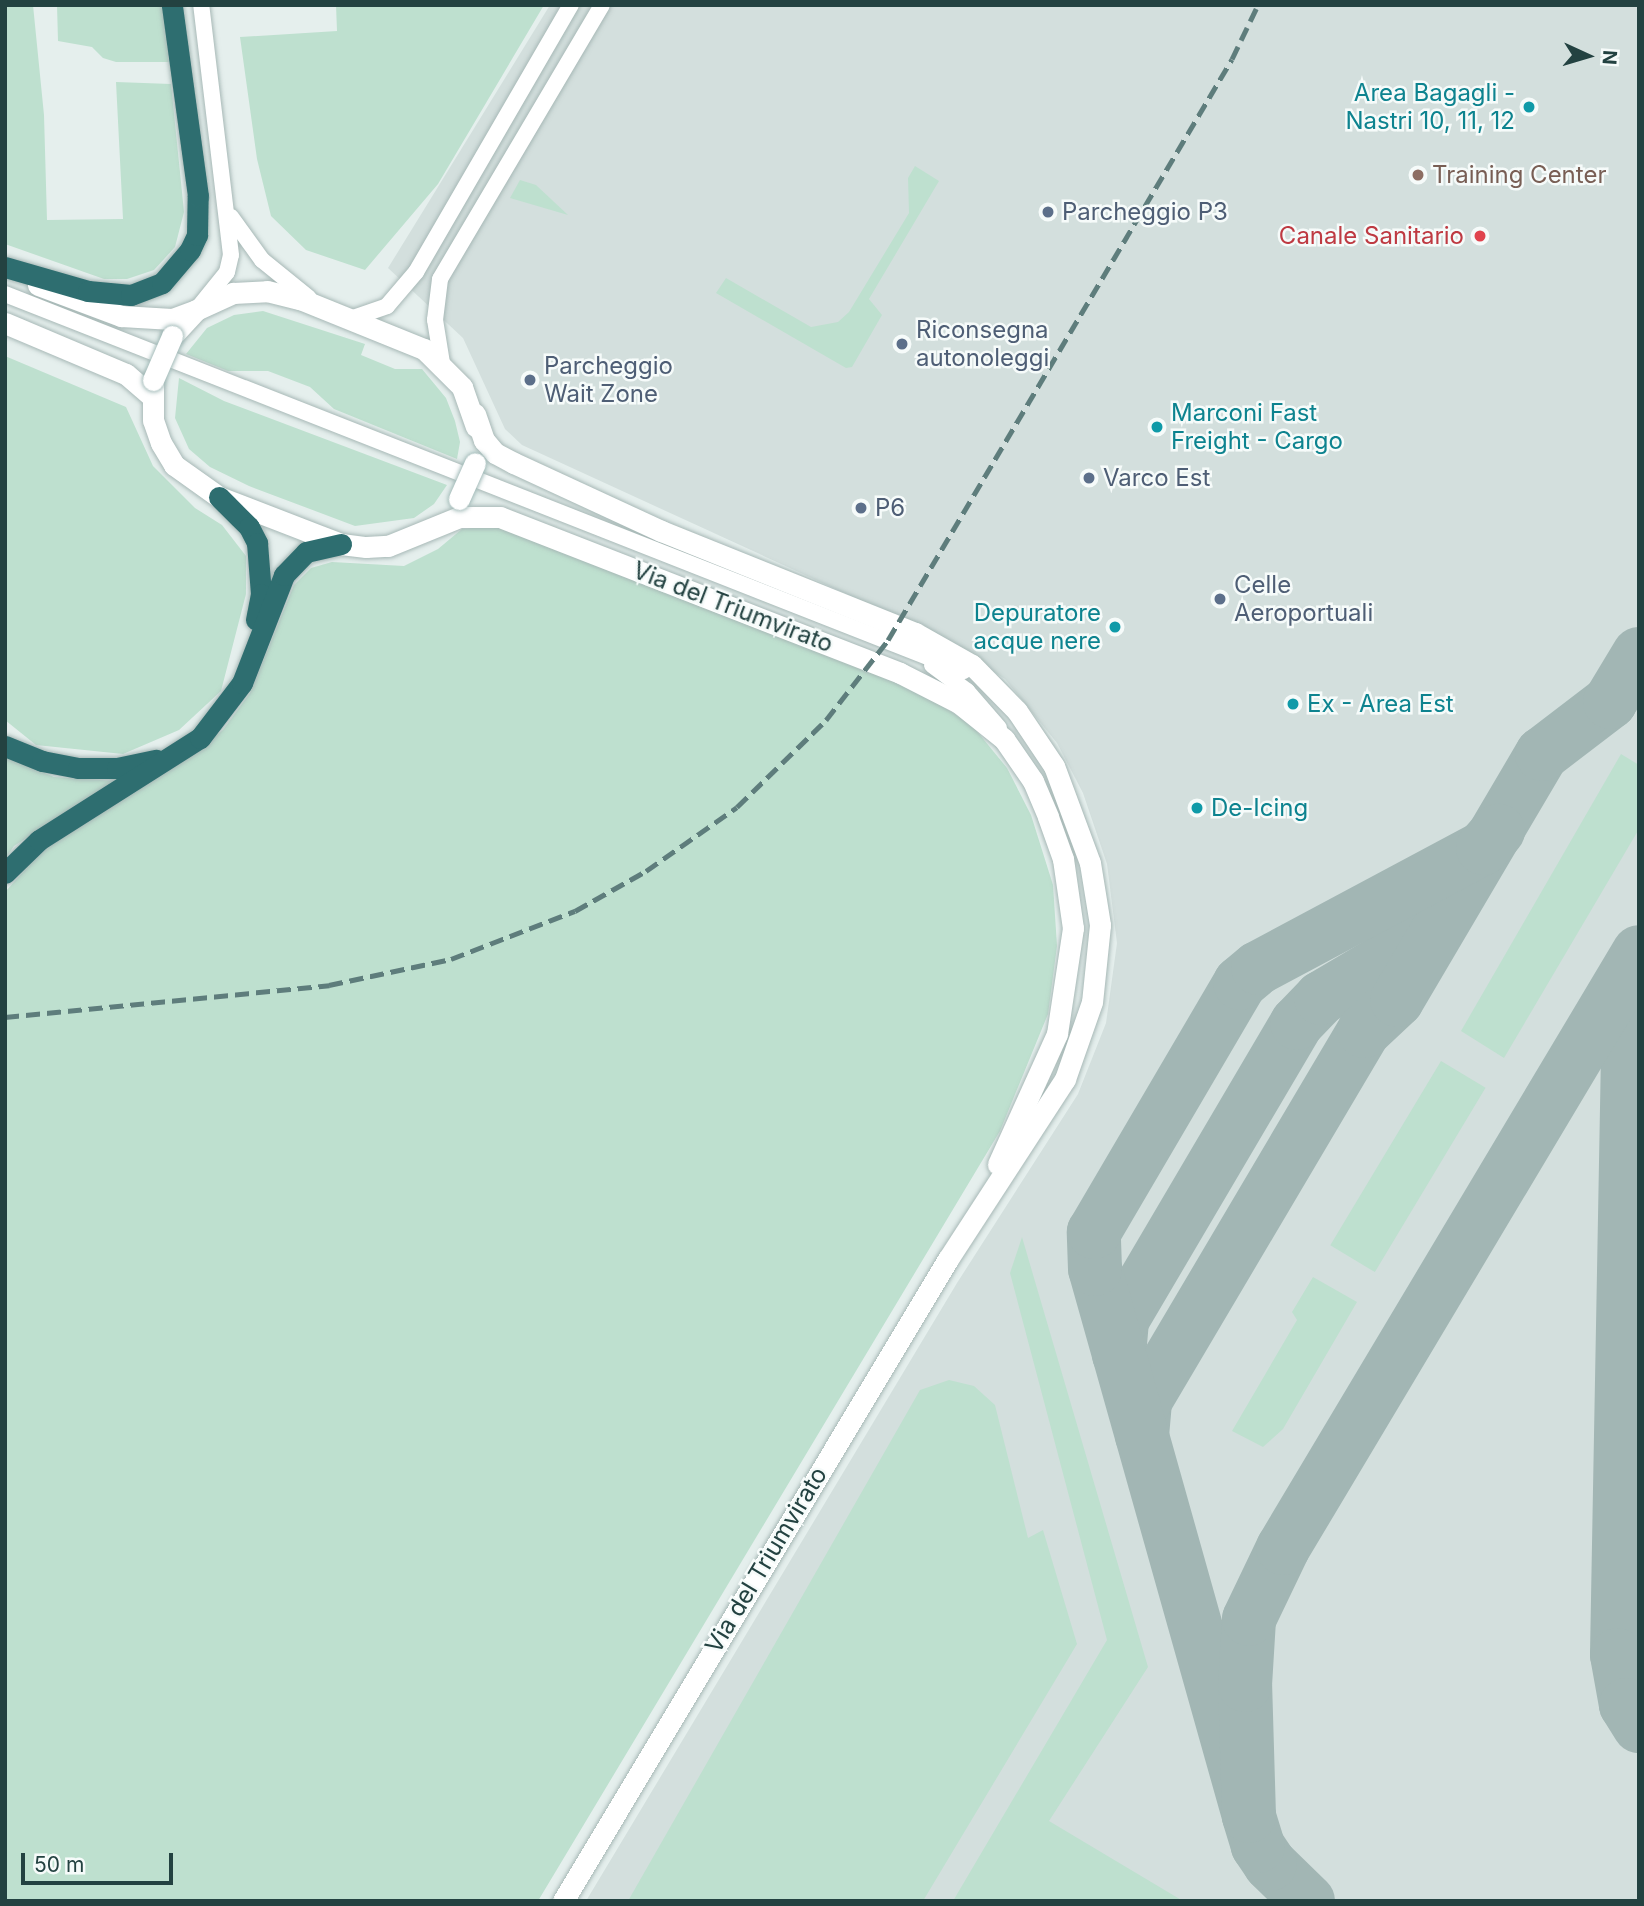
<!DOCTYPE html>
<style>
body{margin:0}
#map{position:relative;width:1644px;height:1906px;overflow:hidden;background:#e5efed;font-family:Inter,sans-serif}
div>[style]{position:absolute}
.built>*{inset:0;background:#d3dfdd}
.green>*{inset:0;background:#bee0cf;transform-origin:0 0}
.taxiway>*{height:54px;margin:-27px;padding:0 27px;transform-origin:27px;border-radius:27px;background:#a2b6b4}
.roads{filter:drop-shadow(0 0 2px #a7b8b6) drop-shadow(0 0 2px #a7b8b6)}
.street>*{height:16px;margin:-8px;padding:0 8px;transform-origin:8px;border-radius:8px;background:#fff}
.secondary>*{height:21px;margin:-10.5px;padding:0 10.5px;transform-origin:10.5px;border-radius:10.5px;background:#fff}
.highway>*{height:21px;margin:-10.5px;padding:0 10.5px;transform-origin:10.5px;border-radius:10.5px;background:#2e6e70}
.rail>*{height:5px;margin-top:-2.5px;transform-origin:0;background:repeating-linear-gradient(90deg,#5e7d7c 0 14px,transparent 0 21px)}
.bridges{filter:drop-shadow(0 0 2px #a3bbb9) drop-shadow(0 0 2px #a3bbb9)}
.secondary-bridge>*{height:21px;margin:-10.5px;padding:0 10.5px;transform-origin:10.5px;border-radius:10.5px;background:#fff}
.dots>*{width:19px;height:19px;translate:-50% -50%;box-sizing:border-box;border:4px solid #f6fbfa;border-radius:50%}
span{translate:-50% -50%;white-space:nowrap;text-align:center;line-height:1.15;-webkit-text-stroke:5px #f6fbfa;paint-order:stroke}
.culture-label{font-size:24px;color:#0d838f}
.right{translate:-100% -50%;text-align:right}
.left{translate:0 -50%;text-align:left}
.education-label{font-size:24px;color:#785e54}
.service-label{font-size:24px;color:#4e5e75}
.health-label{font-size:24px;color:#be3a42}
.street-label{font-size:24px;color:#234241}
.frame{position:absolute;inset:0;border:7px solid #234241;pointer-events:none}
.north{position:absolute;left:1553px;top:21px;width:70px;height:70px;-webkit-text-stroke:5px #f6fbfa;paint-order:stroke;rotate:94deg;font-size:19px;font-weight:700;line-height:28px;text-align:center;color:#234241}
.north::after{content:'';display:block;margin:auto;width:24px;height:32px;background:#234241;clip-path:polygon(50% 0,100% 100%,50% 72%,0 100%)}
.scale{position:absolute;left:21px;top:1853px;width:152px;height:32px;box-sizing:border-box;border:4px solid #234241;border-top:0;padding-left:9px;font-size:21px;line-height:24px;white-space:nowrap;color:#234241;-webkit-text-stroke:5px #f6fbfa;paint-order:stroke}
</style>
<div id="map">
<div class="built">
<div style="clip-path:polygon(550px 5px,1639px 5px,1639px 1901px,586px 1901px,957px 1283px,1078px 1094px,1106px 1023px,1117px 943px,1107px 864px,1083px 793px,1057px 743px,1005px 679px,936px 635px,522px 445px,505px 429px,463px 338px,388px 268px)"></div>
</div>
<div class="green">
<div style="clip-path:polygon(5px 5px,33px 5px,44px 115px,47px 220px,123px 219px,116px 82px,171px 84px,184px 212px,175px 247px,154px 270px,127px 279px,104px 279px,5px 244px)"></div>
<div style="clip-path:polygon(57px 5px,164px 5px,169px 62px,116px 62px,103px 58px,92px 47px,58px 41px)"></div>
<div style="clip-path:polygon(336px 5px,544px 5px,438px 184px,365px 270px,306px 250px,271px 216px,257px 159px,240px 37px,337px 31px)"></div>
<div style="clip-path:polygon(915px 166px,939px 181px,869px 299px,882px 315px,852px 367px,846px 368px,716px 293px,726px 278px,811px 327px,838px 322px,849px 312px,909px 213px,908px 178px)"></div>
<div style="clip-path:polygon(520px 180px,536px 185px,568px 215px,510px 198px)"></div>
<div style="clip-path:polygon(263px 311px,365px 344px,361px 355px,395px 369px,422px 369px,446px 398px,455px 421px,460px 442px,457px 459px,334px 409px,310px 387px,268px 371px,228px 371px,186px 354px,207px 328px,234px 315px)"></div>
<div style="clip-path:polygon(5px 356px,126px 407px,153px 466px,195px 508px,222px 525px,246px 556px,246px 594px,221px 691px,179px 730px,123px 754px,36px 745px,5px 720px)"></div>
<div style="clip-path:polygon(179px 378px,224px 401px,447px 485px,434px 504px,414px 518px,355px 526px,249px 486px,210px 467px,189px 449px,175px 418px)"></div>
<div style="clip-path:polygon(502px 525px,921px 693px,971px 724px,1007px 768px,1031px 815px,1053px 885px,1057px 946px,1048px 1014px,1000px 1131px,538px 1901px,5px 1901px,5px 892px,39px 854px,75px 824px,180px 763px,223px 730px,250px 693px,294px 585px,311px 568px,332px 562px,404px 566px,438px 549px,462px 529px)"></div>
<div style="clip-path:polygon(1621px 754px,1639px 765px,1639px 829px,1504px 1058px,1461px 1031px)"></div>
<div style="clip-path:polygon(5px 756px,54px 777px,115px 781px,14px 846px,5px 859px)"></div>
<div style="left:1441px;top:1061px;width:52px;height:215px;rotate:31deg"></div>
<div style="clip-path:polygon(1022px 1237px,1148px 1667px,1049px 1821px,1183px 1901px,953px 1901px,1107px 1640px,1010px 1273px)"></div>
<div style="clip-path:polygon(1313px 1277px,1357px 1302px,1283px 1429px,1263px 1447px,1232px 1431px,1297px 1320px,1292px 1312px)"></div>
<div style="clip-path:polygon(949px 1380px,974px 1386px,995px 1405px,1028px 1538px,1043px 1530px,1077px 1644px,923px 1901px,628px 1901px,920px 1390px)"></div>
</div>
<div class="taxiway">
<div style="left:1635px;top:970px;width:30px;rotate:102deg"></div>
<div style="left:1629px;top:999px;width:656px;rotate:91.05deg"></div>
<div style="left:1617px;top:1655px;width:51px;rotate:79.8deg"></div>
<div style="left:1626px;top:1705px;width:25px;rotate:58deg"></div>
<div style="left:1119px;top:1355px;width:35px;rotate:-85deg"></div>
<div style="left:1122px;top:1320px;width:345px;rotate:-59.5deg"></div>
<div style="left:1297px;top:1023px;width:35px;rotate:-46deg"></div>
<div style="left:1321px;top:998px;width:134px;rotate:-30.6deg"></div>
<div style="left:1142px;top:1436px;width:35px;rotate:-85deg"></div>
<div style="left:1145px;top:1401px;width:430px;rotate:-59.4deg"></div>
<div style="left:1364px;top:1031px;width:45px;rotate:-43.2deg"></div>
<div style="left:1397px;top:1000px;width:286px;rotate:-59.5deg"></div>
<div style="left:1542px;top:754px;width:86px;rotate:-37.4deg"></div>
<div style="left:1610px;top:702px;width:56px;rotate:-58.9deg"></div>
<div style="left:1249px;top:1816px;width:568px;rotate:-105.72deg"></div>
<div style="left:1095px;top:1269px;width:37px;rotate:-92deg"></div>
<div style="left:1094px;top:1232px;width:289px;rotate:-59.6deg"></div>
<div style="left:1240px;top:983px;width:23px;rotate:-40deg"></div>
<div style="left:1258px;top:968px;width:255px;rotate:-28.1deg"></div>
<div style="left:1483px;top:848px;width:23px;rotate:-49deg"></div>
<div style="left:1308px;top:1901px;width:53px;rotate:-135.8deg"></div>
<div style="left:1270px;top:1864px;width:22px;rotate:-124deg"></div>
<div style="left:1258px;top:1846px;width:31px;rotate:-107deg"></div>
<div style="left:1249px;top:1816px;width:131px;rotate:-91.7deg"></div>
<div style="left:1245px;top:1685px;width:66px;rotate:-86.5deg"></div>
<div style="left:1249px;top:1619px;width:79px;rotate:-64.4deg"></div>
<div style="left:1283px;top:1548px;width:694px;rotate:-59.15deg"></div>
</div>
<div class="roads">
<div class="street">
<div style="left:231px;top:217px;width:53px;rotate:54.2deg"></div>
<div style="left:262px;top:260px;width:60px;rotate:39deg"></div>
<div style="left:5px;top:294px;width:1030px;rotate:21.48deg"></div>
<div style="left:198px;top:308px;width:46px;rotate:-51.1deg"></div>
<div style="left:227px;top:272px;width:17px;rotate:-77deg"></div>
<div style="left:231px;top:255px;width:252px;rotate:-96.8deg"></div>
<div style="left:350px;top:319px;width:39px;rotate:-19deg"></div>
<div style="left:387px;top:306px;width:45px;rotate:-49.5deg"></div>
<div style="left:416px;top:272px;width:309px;rotate:-59.9deg"></div>
<div style="left:442px;top:363px;width:44px;rotate:-99.2deg"></div>
<div style="left:435px;top:320px;width:41px;rotate:-83deg"></div>
<div style="left:440px;top:279px;width:318px;rotate:-59.4deg"></div>
<div style="left:932px;top:665px;width:44px;rotate:36.6deg"></div>
<div style="left:967px;top:691px;width:49px;rotate:49.1deg"></div>
</div>
<div class="secondary">
<div style="left:38px;top:285px;width:89px;rotate:20.5deg"></div>
<div style="left:121px;top:316px;width:51px;rotate:3.4deg"></div>
<div style="left:172px;top:319px;width:23px;rotate:-20deg"></div>
<div style="left:5px;top:323px;width:131px;rotate:22.9deg"></div>
<div style="left:126px;top:374px;width:33px;rotate:41deg"></div>
<div style="left:172px;top:336px;width:35px;rotate:-47deg"></div>
<div style="left:196px;top:310px;width:41px;rotate:-24.7deg"></div>
<div style="left:233px;top:293px;width:34px;rotate:-3deg"></div>
<div style="left:267px;top:291px;width:34px;rotate:14deg"></div>
<div style="left:300px;top:299px;width:134px;rotate:22deg"></div>
<div style="left:424px;top:349px;width:54px;rotate:45deg"></div>
<div style="left:462px;top:387px;width:42px;rotate:70.7deg"></div>
<div style="left:153px;top:380px;width:40px;rotate:90deg"></div>
<div style="left:153px;top:420px;width:24px;rotate:71deg"></div>
<div style="left:161px;top:443px;width:26px;rotate:59deg"></div>
<div style="left:174px;top:465px;width:55px;rotate:35.4deg"></div>
<div style="left:219px;top:497px;width:131px;rotate:21.1deg"></div>
<div style="left:341px;top:544px;width:25px;rotate:7deg"></div>
<div style="left:366px;top:547px;width:22px;rotate:-3deg"></div>
<div style="left:388px;top:546px;width:77px;rotate:-22.2deg"></div>
<div style="left:459px;top:517px;width:41px"></div>
<div style="left:500px;top:517px;width:429px;rotate:21.3deg"></div>
<div style="left:900px;top:673px;width:66px;rotate:27deg"></div>
<div style="left:959px;top:703px;width:58px;rotate:38.7deg"></div>
<div style="left:1004px;top:739px;width:51px;rotate:55.4deg"></div>
<div style="left:1033px;top:781px;width:39px;rotate:67deg"></div>
<div style="left:1048px;top:817px;width:45px;rotate:70.3deg"></div>
<div style="left:1063px;top:859px;width:70px;rotate:81.8deg"></div>
<div style="left:1073px;top:928px;width:107px;rotate:98.6deg"></div>
<div style="left:1057px;top:1034px;width:143px;rotate:114.4deg"></div>
<div style="left:475px;top:414px;width:28px;rotate:71deg"></div>
<div style="left:484px;top:440px;width:17px;rotate:50deg"></div>
<div style="left:495px;top:453px;width:21px;rotate:28deg"></div>
<div style="left:514px;top:463px;width:162px;rotate:24.8deg"></div>
<div style="left:661px;top:531px;width:274px;rotate:21.9deg"></div>
<div style="left:915px;top:633px;width:65px;rotate:29.3deg"></div>
<div style="left:972px;top:665px;width:64px;rotate:45.6deg"></div>
<div style="left:1017px;top:711px;width:66px;rotate:56.1deg"></div>
<div style="left:1054px;top:766px;width:103px;rotate:69.6deg"></div>
<div style="left:1090px;top:863px;width:63px;rotate:80.8deg"></div>
<div style="left:1100px;top:925px;width:77px;rotate:95.9deg"></div>
<div style="left:1092px;top:1002px;width:82px;rotate:109.3deg"></div>
<div style="left:1065px;top:1079px;width:215px;rotate:123deg"></div>
<div style="left:948px;top:1259px;width:749px;rotate:120.95deg"></div>
</div>
<div class="highway">
<div style="left:5px;top:267px;width:86px;rotate:16.1deg"></div>
<div style="left:88px;top:291px;width:43px;rotate:5.3deg"></div>
<div style="left:131px;top:295px;width:33px;rotate:-21deg"></div>
<div style="left:162px;top:283px;width:43px;rotate:-49.7deg"></div>
<div style="left:190px;top:250px;width:17px;rotate:-65deg"></div>
<div style="left:197px;top:235px;width:39px;rotate:-89deg"></div>
<div style="left:198px;top:196px;width:193px;rotate:-97.8deg"></div>
<div style="left:219px;top:497px;width:42px;rotate:45deg"></div>
<div style="left:249px;top:527px;width:18px;rotate:63deg"></div>
<div style="left:257px;top:543px;width:51px;rotate:85.5deg"></div>
<div style="left:261px;top:594px;width:26px;rotate:101deg"></div>
<div style="left:5px;top:746px;width:40px;rotate:22deg"></div>
<div style="left:42px;top:761px;width:37px;rotate:11deg"></div>
<div style="left:78px;top:768px;width:39px"></div>
<div style="left:117px;top:768px;width:40px;rotate:-12deg"></div>
<div style="left:5px;top:873px;width:47px;rotate:-44.1deg"></div>
<div style="left:39px;top:840px;width:191px;rotate:-32.4deg"></div>
<div style="left:200px;top:738px;width:69px;rotate:-52.6deg"></div>
<div style="left:242px;top:683px;width:116px;rotate:-68.7deg"></div>
<div style="left:284px;top:575px;width:32px;rotate:-46deg"></div>
<div style="left:306px;top:552px;width:36px;rotate:-13deg"></div>
</div>
</div>
<div class="rail">
<div style="left:5px;top:1017px;width:326px;rotate:-5.6deg"></div>
<div style="left:329px;top:985px;width:125px;rotate:-12deg"></div>
<div style="left:451px;top:959px;width:133px;rotate:-21.2deg"></div>
<div style="left:575px;top:911px;width:81px;rotate:-29.4deg"></div>
<div style="left:646px;top:871px;width:111px;rotate:-35.1deg"></div>
<div style="left:737px;top:807px;width:124px;rotate:-44.3deg"></div>
<div style="left:826px;top:720px;width:101px;rotate:-52.2deg"></div>
<div style="left:888px;top:640px;width:675px;rotate:-59.37deg"></div>
<div style="left:1232px;top:59px;width:60px;rotate:-64.3deg"></div>
</div>
<div class="bridges">
<div class="secondary-bridge">
<div style="left:153px;top:380px;width:48px;rotate:-66.6deg"></div>
<div style="left:459px;top:499px;width:39px;rotate:-66deg"></div>
</div>
</div>
<div class="dots">
<div style="left:1529px;top:107px;background:#0f9aa8"></div>
<div style="left:1418px;top:175px;background:#8d6e63"></div>
<div style="left:1048px;top:212px;background:#5c6f8a"></div>
<div style="left:1480px;top:236px;background:#e0444e"></div>
<div style="left:902px;top:344px;background:#5c6f8a"></div>
<div style="left:530px;top:380px;background:#5c6f8a"></div>
<div style="left:1157px;top:427px;background:#0f9aa8"></div>
<div style="left:1089px;top:478px;background:#5c6f8a"></div>
<div style="left:861px;top:508px;background:#5c6f8a"></div>
<div style="left:1220px;top:599px;background:#5c6f8a"></div>
<div style="left:1115px;top:627px;background:#0f9aa8"></div>
<div style="left:1293px;top:704px;background:#0f9aa8"></div>
<div style="left:1197px;top:808px;background:#0f9aa8"></div>
</div>
<div class="culture-label">
<span class="right" style="left:1515px;top:107px">Area Bagagli -<br>Nastri 10, 11, 12</span>
<span class="left" style="left:1171px;top:427px">Marconi Fast<br>Freight - Cargo</span>
<span class="right" style="left:1101px;top:627px">Depuratore<br>acque nere</span>
<span class="left" style="left:1307px;top:704px">Ex - Area Est</span>
<span class="left" style="left:1211px;top:808px">De-Icing</span>
</div>
<div class="education-label">
<span class="left" style="left:1432px;top:175px">Training Center</span>
</div>
<div class="service-label">
<span class="left" style="left:1062px;top:212px">Parcheggio P3</span>
<span class="left" style="left:916px;top:344px">Riconsegna<br>autonoleggi</span>
<span class="left" style="left:544px;top:380px">Parcheggio<br>Wait Zone</span>
<span class="left" style="left:1103px;top:478px">Varco Est</span>
<span class="left" style="left:875px;top:508px">P6</span>
<span class="left" style="left:1234px;top:599px">Celle<br>Aeroportuali</span>
</div>
<div class="health-label">
<span class="right" style="left:1464px;top:236px">Canale Sanitario</span>
</div>
<div class="street-label">
<span style="left:733px;top:607px;rotate:21deg">Via del Triumvirato</span>
<span style="left:766px;top:1560px;rotate:-59deg">Via del Triumvirato</span>
</div>
<div class="frame"></div>
<div class="north">N</div>
<div class="scale">50 m</div>
</div>
